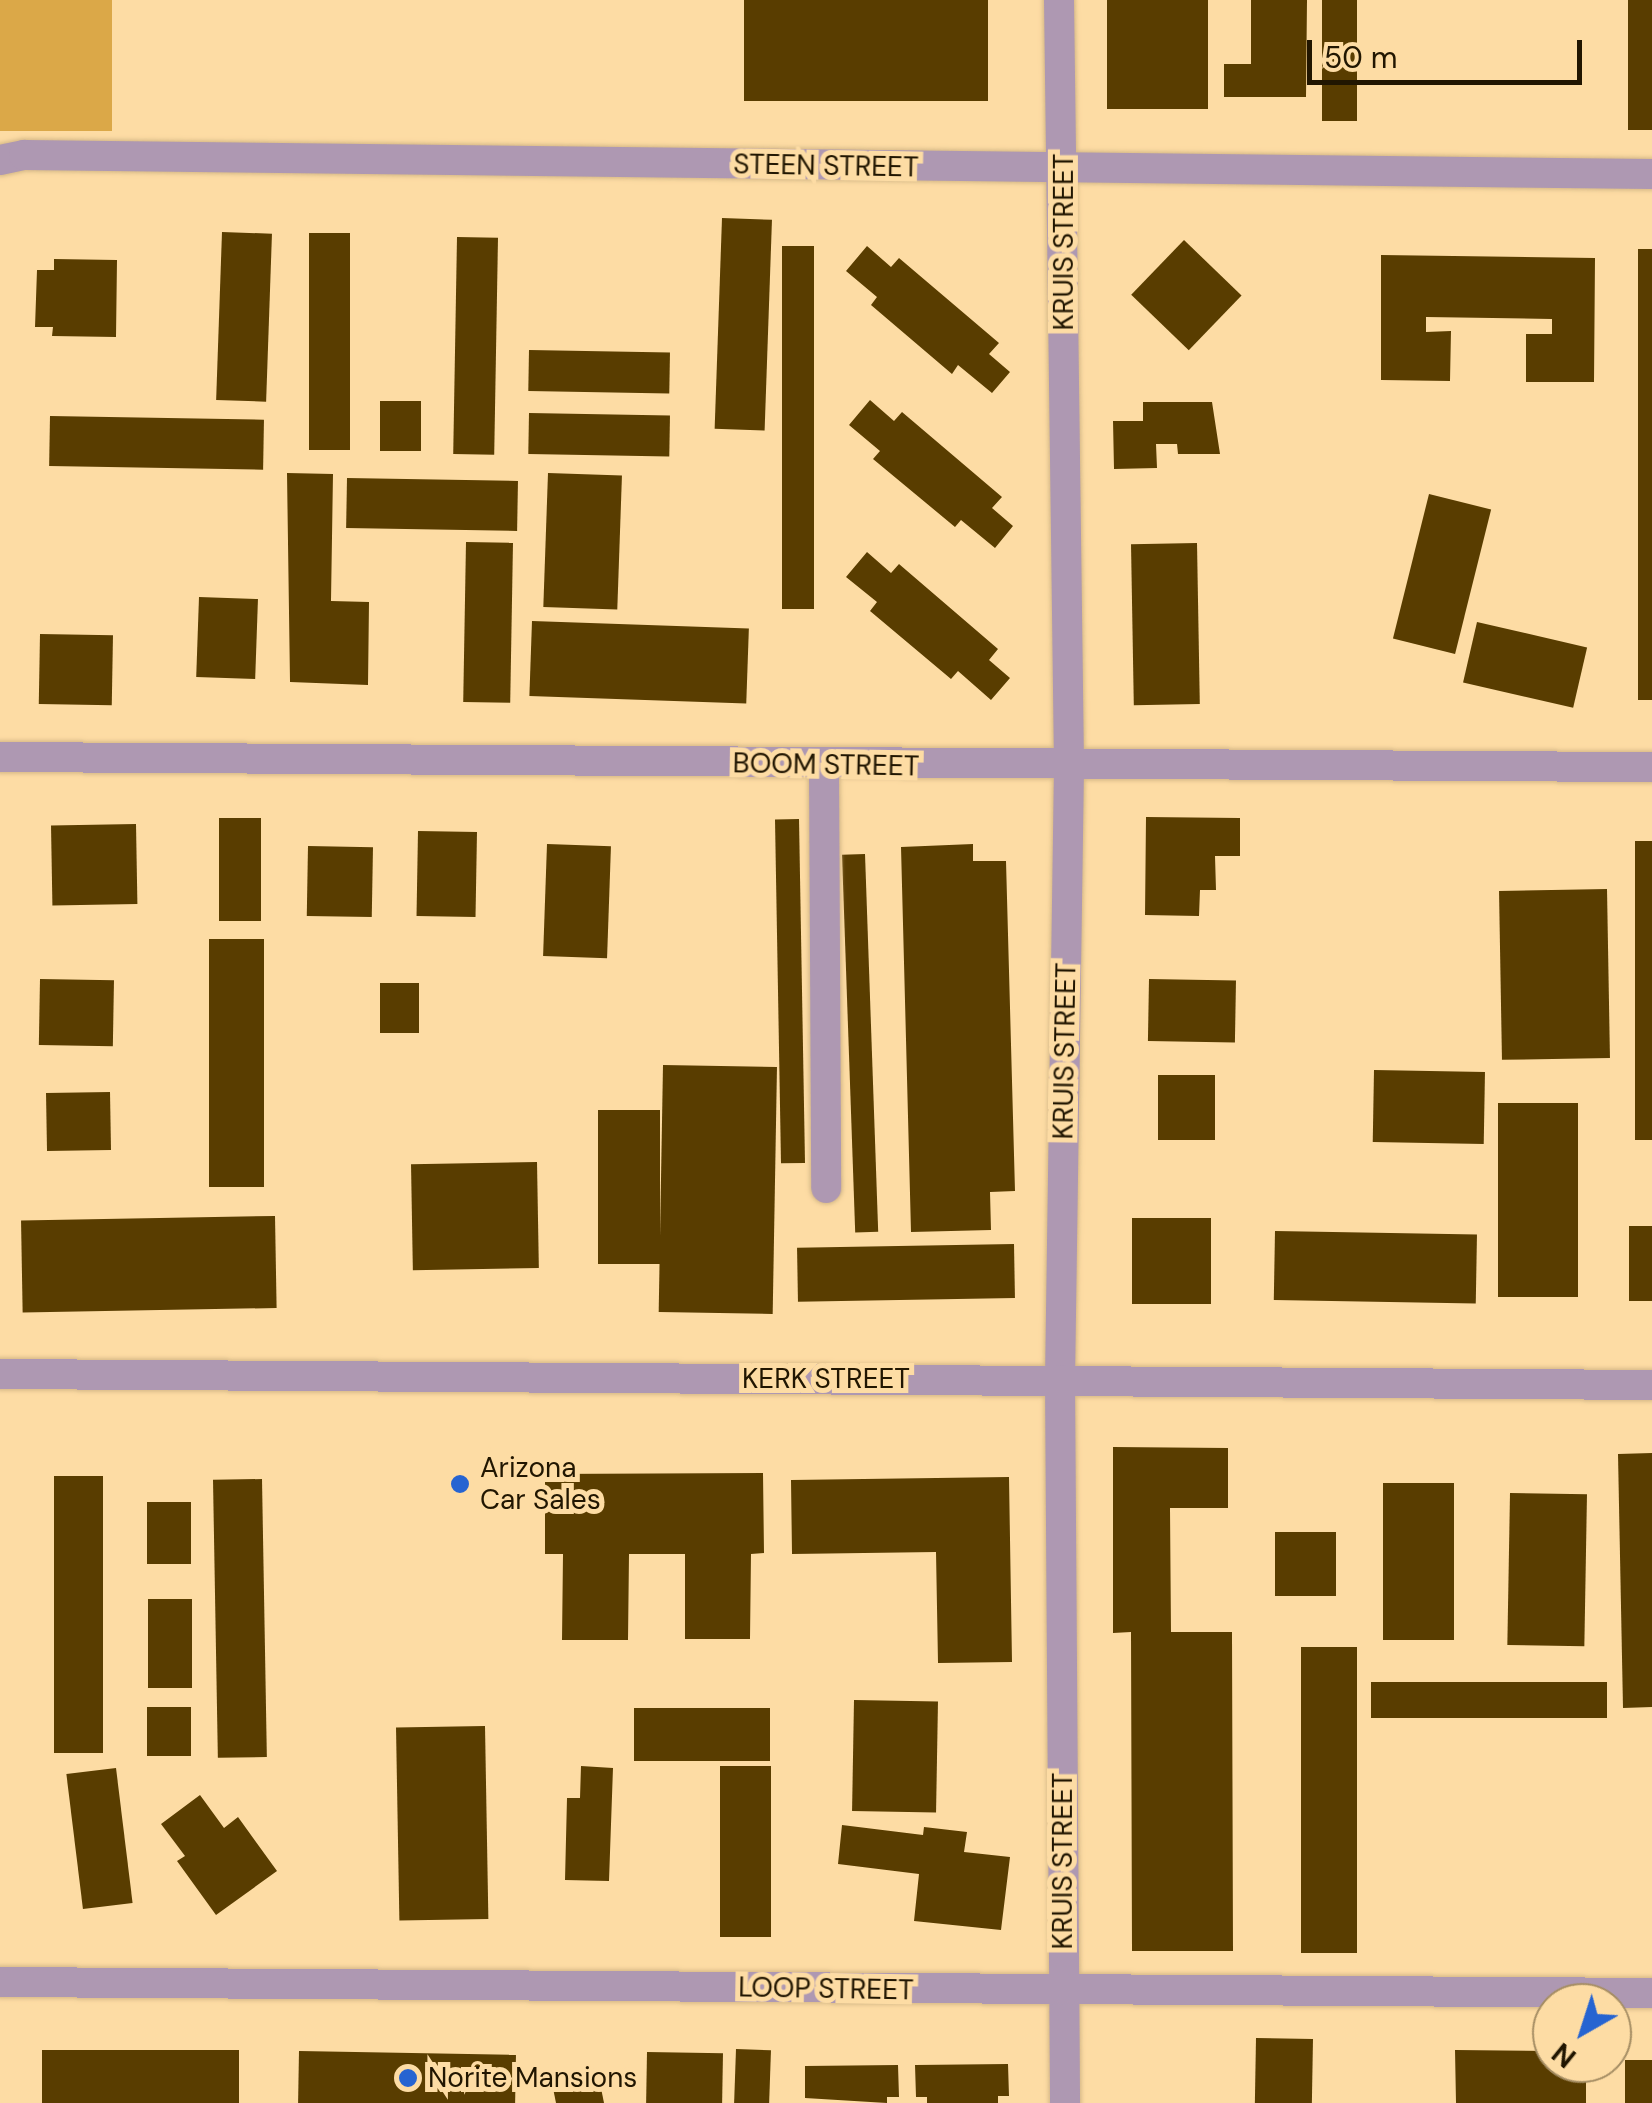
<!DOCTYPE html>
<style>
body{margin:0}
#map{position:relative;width:1652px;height:2103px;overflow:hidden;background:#fddca4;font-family:"DM Sans",sans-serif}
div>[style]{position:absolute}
.green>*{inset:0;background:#dba848;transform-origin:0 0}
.building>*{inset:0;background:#593d00;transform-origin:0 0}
.roads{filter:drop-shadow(0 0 2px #d5b887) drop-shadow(0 0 2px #d5b887)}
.minor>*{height:30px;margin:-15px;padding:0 15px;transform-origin:15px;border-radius:15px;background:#ae98b2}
.dots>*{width:28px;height:28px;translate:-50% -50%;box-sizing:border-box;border:5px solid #fddca4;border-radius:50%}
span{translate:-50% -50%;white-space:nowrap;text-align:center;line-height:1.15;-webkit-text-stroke:10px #fddca4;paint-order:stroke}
.street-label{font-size:28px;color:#211601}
.poi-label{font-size:28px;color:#211601}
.left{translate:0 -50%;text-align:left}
.north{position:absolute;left:1532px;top:1983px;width:100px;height:100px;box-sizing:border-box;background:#fddca4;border:2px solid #a58d63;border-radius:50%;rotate:219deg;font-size:28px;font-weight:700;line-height:40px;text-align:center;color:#211601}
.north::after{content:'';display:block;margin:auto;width:35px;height:45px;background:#2664d1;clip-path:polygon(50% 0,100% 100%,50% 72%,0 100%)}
.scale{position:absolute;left:1307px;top:40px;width:275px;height:45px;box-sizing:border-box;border:5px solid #211601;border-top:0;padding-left:12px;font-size:30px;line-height:35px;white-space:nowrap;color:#211601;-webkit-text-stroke:8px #fddca4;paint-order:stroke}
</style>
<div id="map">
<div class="green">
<div style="left:0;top:0;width:112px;height:131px"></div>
</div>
<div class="building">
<div style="left:744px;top:0;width:244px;height:101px"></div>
<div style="left:1107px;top:0;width:101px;height:109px"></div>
<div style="clip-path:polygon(1251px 0,1307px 0,1306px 97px,1224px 97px,1224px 64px,1251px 64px)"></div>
<div style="left:1322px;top:0;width:35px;height:121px"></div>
<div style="left:1628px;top:0;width:24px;height:130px"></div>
<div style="left:722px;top:218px;width:50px;height:211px;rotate:2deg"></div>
<div style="left:222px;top:232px;width:50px;height:168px;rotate:2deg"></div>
<div style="left:309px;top:233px;width:41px;height:217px"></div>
<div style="left:457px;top:237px;width:41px;height:217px;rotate:1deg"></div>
<div style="left:1184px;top:240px;width:80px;height:76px;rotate:44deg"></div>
<div style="left:782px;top:246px;width:32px;height:363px"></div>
<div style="clip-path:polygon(867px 246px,891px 267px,899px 258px,999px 343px,989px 354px,1010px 372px,992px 393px,958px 365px,952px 374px,871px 305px,877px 297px,846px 271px)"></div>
<div style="left:1638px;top:249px;width:14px;height:451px"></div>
<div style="clip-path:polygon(1381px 255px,1595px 258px,1594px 382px,1526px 382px,1526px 334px,1552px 334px,1552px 319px,1426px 317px,1426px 332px,1451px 331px,1450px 381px,1381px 380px)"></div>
<div style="clip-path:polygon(54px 259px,117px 260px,116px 337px,52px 336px,53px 327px,35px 327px,37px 270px,54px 270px)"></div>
<div style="left:529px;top:350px;width:141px;height:41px;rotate:1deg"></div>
<div style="clip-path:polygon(870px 400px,894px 421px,902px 412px,1002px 497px,992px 508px,1013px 526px,995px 548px,961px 520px,955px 527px,873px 459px,880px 451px,849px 425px)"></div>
<div style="left:380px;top:401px;width:41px;height:50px"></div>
<div style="clip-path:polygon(1143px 402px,1212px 402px,1220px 454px,1178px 454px,1177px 444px,1156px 444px,1157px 468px,1114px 469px,1113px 421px,1143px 421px)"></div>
<div style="left:529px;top:413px;width:141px;height:41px;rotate:1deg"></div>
<div style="left:50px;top:416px;width:214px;height:50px;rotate:1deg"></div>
<div style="clip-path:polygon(287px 473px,333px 474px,331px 601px,369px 602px,368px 685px,290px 682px)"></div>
<div style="left:548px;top:473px;width:74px;height:134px;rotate:2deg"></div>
<div style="left:347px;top:478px;width:171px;height:50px;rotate:1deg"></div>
<div style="left:1429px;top:494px;width:64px;height:149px;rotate:14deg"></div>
<div style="left:466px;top:542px;width:47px;height:160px;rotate:1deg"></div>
<div style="left:1197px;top:543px;width:161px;height:66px;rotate:89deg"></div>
<div style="clip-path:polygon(867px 552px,891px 573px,899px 564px,998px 649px,989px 660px,1010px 678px,991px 700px,958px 671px,951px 679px,870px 611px,877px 602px,846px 577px)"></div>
<div style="left:199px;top:597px;width:59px;height:80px;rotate:2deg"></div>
<div style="left:532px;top:621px;width:217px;height:75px;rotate:2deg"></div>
<div style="left:1477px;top:622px;width:113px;height:62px;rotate:13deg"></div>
<div style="left:40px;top:634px;width:73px;height:70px;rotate:1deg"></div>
<div style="clip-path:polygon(1146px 817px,1240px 818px,1240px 856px,1215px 856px,1216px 890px,1200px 890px,1199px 916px,1145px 915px)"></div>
<div style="left:219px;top:818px;width:42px;height:103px"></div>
<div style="left:799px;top:819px;width:344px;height:24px;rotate:89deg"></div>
<div style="left:136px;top:824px;width:80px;height:85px;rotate:89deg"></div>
<div style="left:418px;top:831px;width:59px;height:85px;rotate:1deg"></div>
<div style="left:1635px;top:841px;width:17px;height:299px"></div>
<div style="left:547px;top:844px;width:64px;height:112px;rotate:2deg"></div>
<div style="clip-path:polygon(973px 844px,973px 861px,1006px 861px,1015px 1191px,990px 1192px,991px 1230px,911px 1232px,901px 847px)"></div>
<div style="left:308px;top:846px;width:65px;height:70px;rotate:1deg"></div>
<div style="left:865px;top:854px;width:378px;height:23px;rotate:88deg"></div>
<div style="left:1607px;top:889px;width:169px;height:108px;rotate:89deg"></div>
<div style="left:209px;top:939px;width:55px;height:248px"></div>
<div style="left:40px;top:979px;width:74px;height:66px;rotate:1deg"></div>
<div style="left:1149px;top:979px;width:87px;height:62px;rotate:1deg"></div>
<div style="left:380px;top:983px;width:39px;height:50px"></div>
<div style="left:663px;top:1065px;width:114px;height:247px;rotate:1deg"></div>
<div style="left:1374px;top:1070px;width:111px;height:72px;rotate:1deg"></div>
<div style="left:1158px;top:1075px;width:57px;height:65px"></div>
<div style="left:110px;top:1092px;width:58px;height:64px;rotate:89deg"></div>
<div style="left:1498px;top:1103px;width:80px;height:194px"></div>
<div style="left:598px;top:1110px;width:62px;height:154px"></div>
<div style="left:537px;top:1162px;width:106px;height:126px;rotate:89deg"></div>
<div style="left:275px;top:1216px;width:92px;height:254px;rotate:89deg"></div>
<div style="left:1132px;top:1218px;width:79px;height:86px"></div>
<div style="left:1629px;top:1226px;width:23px;height:75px"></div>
<div style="left:1275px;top:1231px;width:202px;height:69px;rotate:1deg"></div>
<div style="left:1014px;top:1244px;width:54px;height:217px;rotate:89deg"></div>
<div style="clip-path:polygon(1113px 1447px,1228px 1448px,1228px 1508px,1170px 1508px,1171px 1632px,1232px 1632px,1233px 1951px,1132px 1951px,1131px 1632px,1113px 1633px)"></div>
<div style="clip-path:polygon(1652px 1453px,1652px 1707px,1623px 1708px,1618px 1454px)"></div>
<div style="clip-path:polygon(763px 1473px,764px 1553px,751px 1554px,750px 1639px,685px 1639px,685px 1554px,629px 1554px,628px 1640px,562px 1640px,563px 1554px,545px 1554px,545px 1474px)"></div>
<div style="left:54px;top:1476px;width:49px;height:277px"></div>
<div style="clip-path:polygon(1009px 1477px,1012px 1662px,938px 1663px,936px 1552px,792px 1554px,791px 1480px)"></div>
<div style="left:262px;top:1479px;width:278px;height:49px;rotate:89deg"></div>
<div style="left:1383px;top:1483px;width:71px;height:157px"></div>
<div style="left:1510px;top:1493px;width:77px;height:152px;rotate:1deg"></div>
<div style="left:147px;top:1502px;width:44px;height:62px"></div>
<div style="left:1275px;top:1532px;width:61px;height:64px"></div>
<div style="left:148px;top:1599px;width:44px;height:89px"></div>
<div style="left:1301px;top:1647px;width:56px;height:306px"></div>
<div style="left:1371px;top:1682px;width:236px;height:36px"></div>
<div style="left:854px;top:1700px;width:84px;height:111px;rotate:1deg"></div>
<div style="left:147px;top:1707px;width:44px;height:49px"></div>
<div style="left:634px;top:1708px;width:136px;height:53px"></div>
<div style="left:485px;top:1726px;width:193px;height:89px;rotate:89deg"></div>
<div style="clip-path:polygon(581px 1766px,613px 1768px,609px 1881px,565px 1880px,567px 1798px,580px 1798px)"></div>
<div style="left:720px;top:1766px;width:51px;height:171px"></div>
<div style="left:116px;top:1768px;width:136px;height:50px;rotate:83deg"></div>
<div style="clip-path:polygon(200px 1795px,224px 1828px,238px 1817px,277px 1871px,216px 1915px,177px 1861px,185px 1856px,161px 1824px)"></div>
<div style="clip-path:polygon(842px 1825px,923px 1835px,924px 1827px,967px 1832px,964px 1852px,1010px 1857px,1001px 1930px,914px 1921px,919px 1874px,838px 1864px)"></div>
<div style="left:1256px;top:2038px;width:57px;height:65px;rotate:1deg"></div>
<div style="left:736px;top:2049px;width:35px;height:54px;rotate:2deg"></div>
<div style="left:42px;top:2050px;width:197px;height:53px"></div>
<div style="clip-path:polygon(1455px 2050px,1552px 2051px,1552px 2063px,1586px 2063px,1586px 2103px,1456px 2103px)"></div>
<div style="left:299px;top:2051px;width:217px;height:52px;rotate:1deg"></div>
<div style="left:647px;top:2052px;width:76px;height:51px;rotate:1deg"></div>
<div style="left:1625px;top:2060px;width:27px;height:43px"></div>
<div style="clip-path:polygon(1008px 2064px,1009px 2096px,998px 2096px,998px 2103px,927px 2103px,927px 2097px,916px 2097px,915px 2065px)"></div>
<div style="clip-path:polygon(898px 2065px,899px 2097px,887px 2097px,887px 2103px,805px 2098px,805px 2066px)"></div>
<div style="clip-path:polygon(597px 2068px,604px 2103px,556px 2103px,551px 2078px)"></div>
</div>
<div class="roads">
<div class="minor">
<div style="left:1059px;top:0;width:767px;rotate:89.25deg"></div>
<div style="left:1069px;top:767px;width:613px;rotate:90.84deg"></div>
<div style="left:1060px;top:1380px;width:723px;rotate:89.6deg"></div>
<div style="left:0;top:160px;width:25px;rotate:-12deg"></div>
<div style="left:24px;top:155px;width:1628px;rotate:0.67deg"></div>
<div style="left:0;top:757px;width:1652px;rotate:0.35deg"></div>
<div style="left:824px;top:765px;width:423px;rotate:89.7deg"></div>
<div style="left:0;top:1374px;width:1652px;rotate:0.38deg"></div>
<div style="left:0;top:1982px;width:1652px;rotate:0.38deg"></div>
</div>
</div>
<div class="dots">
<div style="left:460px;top:1484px;background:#2664d1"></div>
<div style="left:408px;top:2078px;background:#2664d1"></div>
</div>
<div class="street-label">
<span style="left:826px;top:166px;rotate:1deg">STEEN STREET</span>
<span style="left:1064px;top:242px;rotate:-90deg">KRUIS STREET</span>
<span style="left:826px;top:765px;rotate:1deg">BOOM STREET</span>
<span style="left:1065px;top:1051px;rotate:-89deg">KRUIS STREET</span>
<span style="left:826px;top:1379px">KERK STREET</span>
<span style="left:1063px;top:1861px;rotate:-90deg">KRUIS STREET</span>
<span style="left:826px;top:1989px;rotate:1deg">LOOP STREET</span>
</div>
<div class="poi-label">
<span class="left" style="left:480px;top:1484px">Arizona<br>Car Sales</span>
<span class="left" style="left:428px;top:2078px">Norite Mansions</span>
</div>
<div class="north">N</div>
<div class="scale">50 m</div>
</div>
